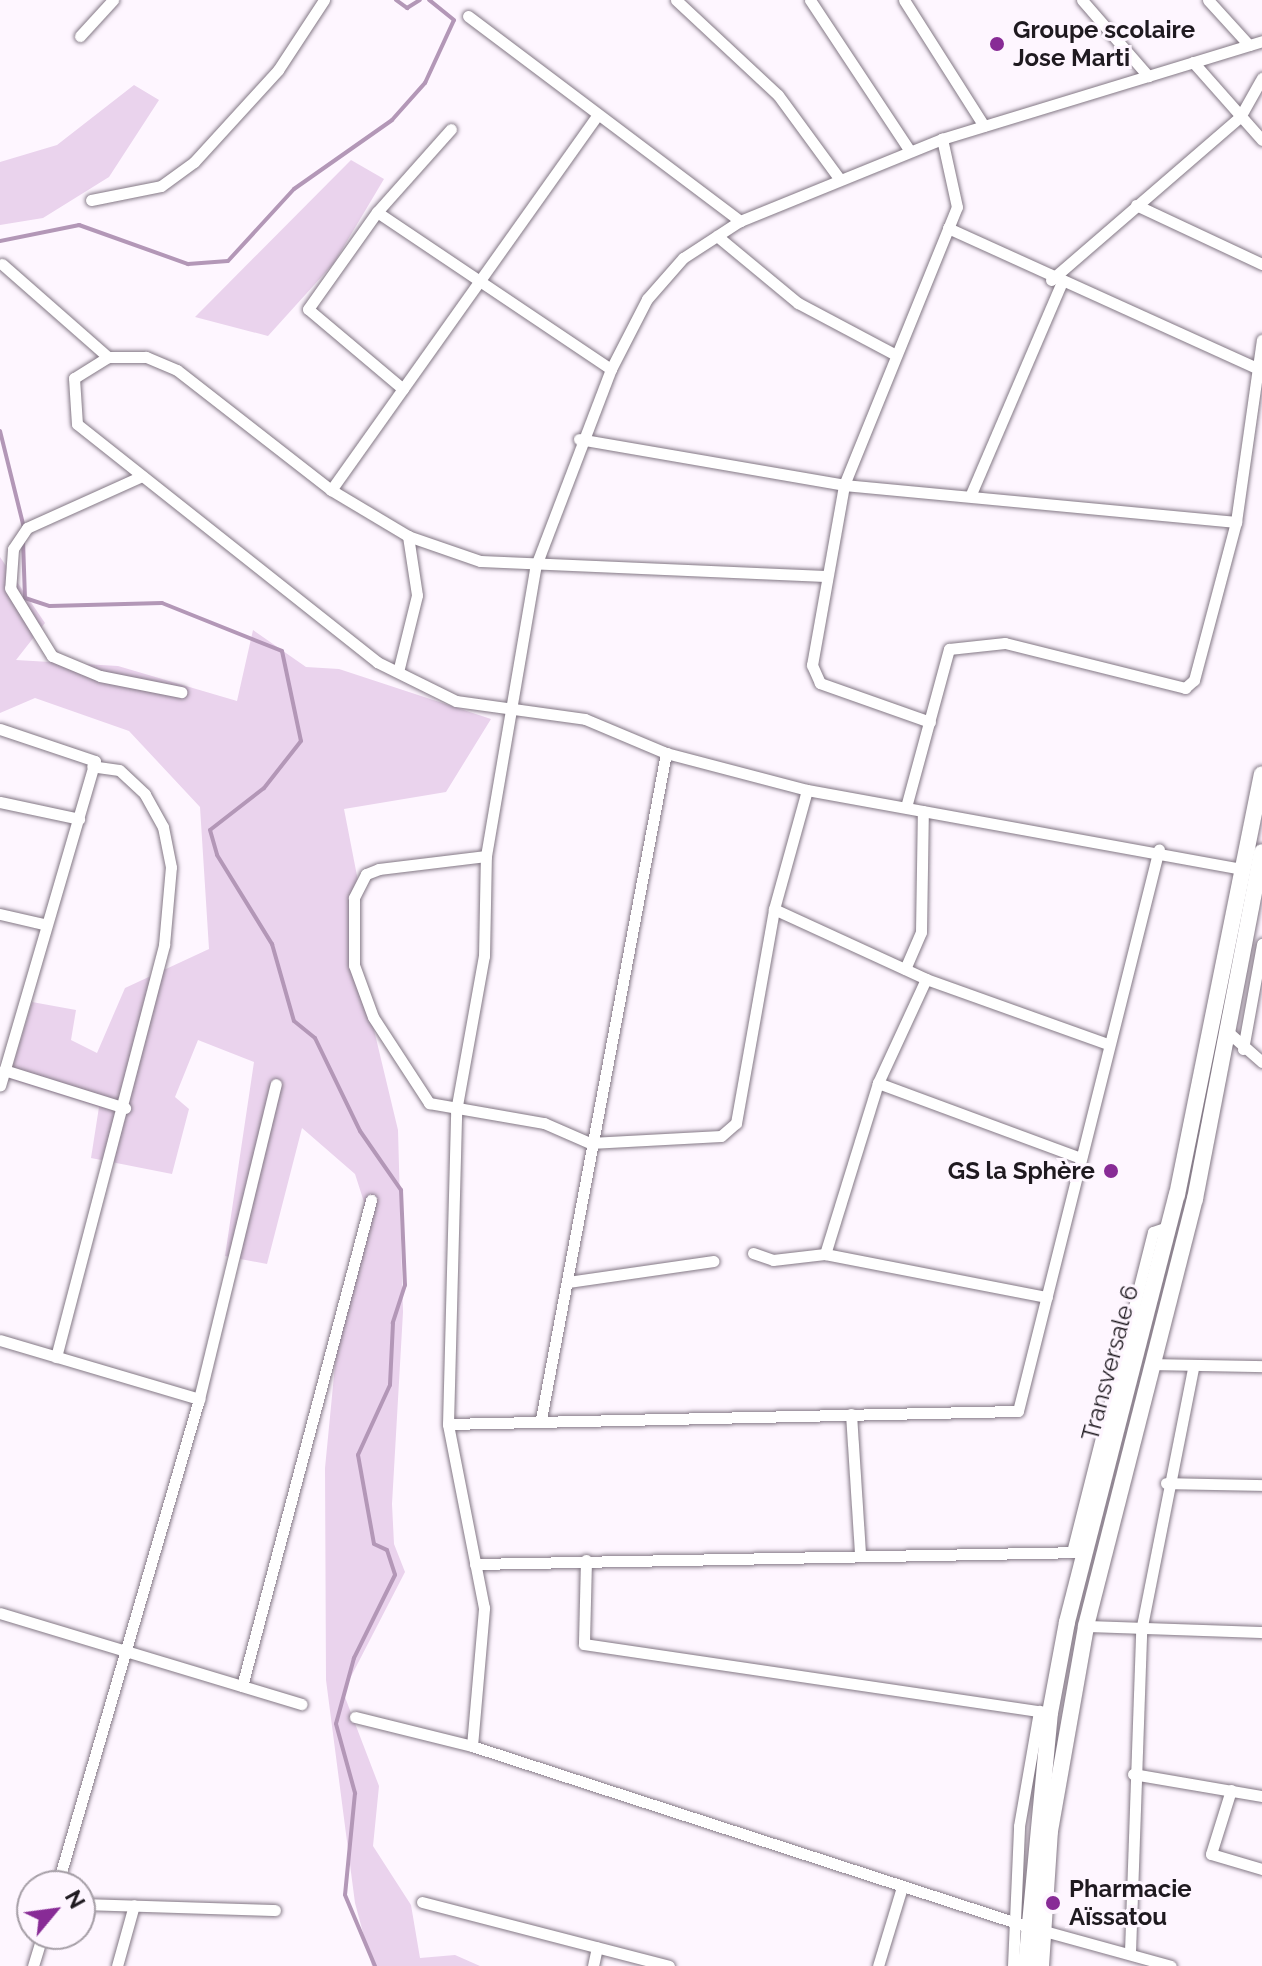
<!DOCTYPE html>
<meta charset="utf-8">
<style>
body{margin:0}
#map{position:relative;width:1262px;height:1966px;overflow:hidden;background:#fef6ff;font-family:Raleway,sans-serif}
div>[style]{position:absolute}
.green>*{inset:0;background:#ead3ed}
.stream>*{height:4px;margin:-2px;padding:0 2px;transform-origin:2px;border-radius:2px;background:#b397b7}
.roads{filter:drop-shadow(0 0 2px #837885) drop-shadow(0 0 2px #837885)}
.street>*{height:11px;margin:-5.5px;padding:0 5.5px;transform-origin:5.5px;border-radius:5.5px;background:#fff}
.secondary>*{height:16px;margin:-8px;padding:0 8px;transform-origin:8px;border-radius:8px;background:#fff}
.dots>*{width:22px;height:22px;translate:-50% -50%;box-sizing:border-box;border:4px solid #fef6ff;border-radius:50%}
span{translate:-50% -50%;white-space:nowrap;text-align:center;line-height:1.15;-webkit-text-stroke:6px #fef6ff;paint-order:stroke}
.poi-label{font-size:24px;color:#1f1a20;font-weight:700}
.left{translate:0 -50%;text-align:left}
.right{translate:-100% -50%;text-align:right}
.street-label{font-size:24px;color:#1f1a20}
.north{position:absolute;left:16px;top:1870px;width:80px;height:80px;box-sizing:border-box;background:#fef6ff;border:2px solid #a59ea6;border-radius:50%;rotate:61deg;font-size:22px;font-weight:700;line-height:32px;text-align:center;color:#1f1a20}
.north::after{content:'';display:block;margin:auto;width:28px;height:36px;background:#882b96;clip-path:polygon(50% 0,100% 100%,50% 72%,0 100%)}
</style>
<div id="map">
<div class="green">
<div style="clip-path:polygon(134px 85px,159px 100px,109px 177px,43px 218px,0 225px,0 162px,57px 145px)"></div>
<div style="clip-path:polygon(351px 160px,384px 179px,334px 263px,268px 336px,195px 317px)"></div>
<div style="clip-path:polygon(0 557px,45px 623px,16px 660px,118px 666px,237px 701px,253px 630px,306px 667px,339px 669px,491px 719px,446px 792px,344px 809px,358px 881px,357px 959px,398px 1130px,403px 1312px,392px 1504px,394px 1544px,405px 1572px,343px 1692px,379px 1786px,373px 1846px,411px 1905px,420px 1958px,455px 1955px,480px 1966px,372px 1966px,355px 1903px,326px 1680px,325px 1468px,336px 1355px,357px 1268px,364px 1202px,355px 1174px,302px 1128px,267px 1264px,225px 1256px,254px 1062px,198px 1040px,175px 1097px,189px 1109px,172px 1174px,91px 1158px,99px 1107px,9px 1079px,32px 1002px,76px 1010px,71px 1040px,97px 1053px,125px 988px,209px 949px,200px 807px,129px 731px,35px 698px,0 713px)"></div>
</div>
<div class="stream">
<div style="left:396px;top:0;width:14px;rotate:36deg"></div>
<div style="left:407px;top:8px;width:15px;rotate:-32deg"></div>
<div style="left:0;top:241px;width:81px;rotate:-11.4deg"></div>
<div style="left:79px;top:225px;width:116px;rotate:19.7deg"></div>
<div style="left:188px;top:264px;width:40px;rotate:-4.3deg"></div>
<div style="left:228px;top:261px;width:98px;rotate:-47.5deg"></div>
<div style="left:294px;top:189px;width:120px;rotate:-35.1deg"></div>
<div style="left:392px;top:120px;width:50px;rotate:-48.3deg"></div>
<div style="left:425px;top:83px;width:69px;rotate:-65.3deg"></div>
<div style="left:454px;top:20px;width:32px;rotate:-141deg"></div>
<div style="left:0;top:431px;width:100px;rotate:76.1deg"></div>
<div style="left:23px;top:541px;width:57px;rotate:88deg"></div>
<div style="left:25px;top:598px;width:26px;rotate:18deg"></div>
<div style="left:50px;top:606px;width:112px;rotate:-1.5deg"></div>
<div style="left:162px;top:603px;width:129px;rotate:21.8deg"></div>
<div style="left:282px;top:651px;width:92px;rotate:78.1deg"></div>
<div style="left:301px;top:741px;width:60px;rotate:128.2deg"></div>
<div style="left:264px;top:788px;width:68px;rotate:142.1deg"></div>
<div style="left:210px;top:830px;width:26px;rotate:74deg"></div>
<div style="left:217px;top:855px;width:105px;rotate:58.3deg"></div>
<div style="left:272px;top:944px;width:80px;rotate:74.1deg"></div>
<div style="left:294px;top:1021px;width:27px;rotate:39deg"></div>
<div style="left:315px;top:1038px;width:103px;rotate:64.2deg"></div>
<div style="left:360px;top:1131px;width:72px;rotate:55.2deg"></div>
<div style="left:401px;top:1190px;width:95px;rotate:87.6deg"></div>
<div style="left:405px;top:1285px;width:40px;rotate:108deg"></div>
<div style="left:393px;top:1323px;width:62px;rotate:92.8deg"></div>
<div style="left:390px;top:1385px;width:77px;rotate:114.6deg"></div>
<div style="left:358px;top:1455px;width:90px;rotate:79.8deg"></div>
<div style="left:374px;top:1544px;width:14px;rotate:25deg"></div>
<div style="left:387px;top:1550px;width:26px;rotate:72deg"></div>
<div style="left:395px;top:1575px;width:93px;rotate:116.3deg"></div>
<div style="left:354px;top:1658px;width:68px;rotate:105.3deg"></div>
<div style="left:336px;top:1724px;width:72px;rotate:74.6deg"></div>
<div style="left:355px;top:1793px;width:102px;rotate:95.6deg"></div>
<div style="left:345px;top:1895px;width:77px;rotate:67.1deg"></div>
</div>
<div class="roads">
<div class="street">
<div style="left:676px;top:0;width:139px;rotate:43deg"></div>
<div style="left:778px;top:95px;width:102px;rotate:53.8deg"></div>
<div style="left:810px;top:0;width:181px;rotate:56.5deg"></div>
<div style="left:904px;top:0;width:149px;rotate:57.6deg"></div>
<div style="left:1082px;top:0;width:101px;rotate:49deg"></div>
<div style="left:1208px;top:0;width:61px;rotate:47.7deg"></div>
<div style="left:468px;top:16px;width:341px;rotate:37deg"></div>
<div style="left:80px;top:36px;width:49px;rotate:-47.5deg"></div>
<div style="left:1193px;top:62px;width:104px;rotate:48.5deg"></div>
<div style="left:91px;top:200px;width:71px;rotate:-11.3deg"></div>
<div style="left:161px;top:186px;width:41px;rotate:-36deg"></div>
<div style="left:194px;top:162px;width:125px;rotate:-47.6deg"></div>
<div style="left:278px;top:70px;width:84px;rotate:-56.7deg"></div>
<div style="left:1136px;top:205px;width:139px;rotate:25.1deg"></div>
<div style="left:377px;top:212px;width:282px;rotate:33.9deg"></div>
<div style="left:948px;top:228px;width:338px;rotate:24.4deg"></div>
<div style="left:717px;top:236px;width:105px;rotate:39.6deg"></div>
<div style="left:798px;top:303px;width:111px;rotate:28deg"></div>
<div style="left:2px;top:264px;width:141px;rotate:41.3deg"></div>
<div style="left:1051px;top:280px;width:250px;rotate:-40.8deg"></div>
<div style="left:1240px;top:117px;width:45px;rotate:-60.6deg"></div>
<div style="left:403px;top:389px;width:124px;rotate:-139.9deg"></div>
<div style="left:308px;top:309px;width:119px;rotate:-54.6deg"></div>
<div style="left:377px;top:212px;width:111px;rotate:-48.3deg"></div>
<div style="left:579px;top:439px;width:269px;rotate:9.8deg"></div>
<div style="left:844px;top:485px;width:394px;rotate:5.4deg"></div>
<div style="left:142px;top:476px;width:126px;rotate:155.7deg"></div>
<div style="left:27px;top:528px;width:25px;rotate:124deg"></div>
<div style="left:13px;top:549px;width:39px;rotate:94deg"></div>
<div style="left:10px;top:588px;width:80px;rotate:58.3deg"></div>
<div style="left:52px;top:656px;width:52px;rotate:22.6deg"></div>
<div style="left:100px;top:676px;width:83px;rotate:11.2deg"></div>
<div style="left:331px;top:490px;width:459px;rotate:-54.6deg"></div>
<div style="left:971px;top:494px;width:228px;rotate:-66.8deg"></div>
<div style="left:825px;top:576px;width:345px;rotate:-177.5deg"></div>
<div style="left:480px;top:561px;width:76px;rotate:-160.9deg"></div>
<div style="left:408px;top:536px;width:90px;rotate:-149.1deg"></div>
<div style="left:331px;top:490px;width:195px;rotate:-142.1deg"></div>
<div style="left:177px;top:370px;width:34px;rotate:-157deg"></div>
<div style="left:146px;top:357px;width:38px;rotate:180deg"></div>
<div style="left:108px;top:357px;width:40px;rotate:148deg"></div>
<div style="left:74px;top:378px;width:46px;rotate:86.3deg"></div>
<div style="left:77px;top:424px;width:383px;rotate:38.4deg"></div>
<div style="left:377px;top:662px;width:88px;rotate:26.3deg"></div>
<div style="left:456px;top:701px;width:130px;rotate:7.9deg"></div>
<div style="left:585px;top:719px;width:88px;rotate:22.8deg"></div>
<div style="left:666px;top:753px;width:146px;rotate:14.7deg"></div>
<div style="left:807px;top:790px;width:440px;rotate:10.3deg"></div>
<div style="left:398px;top:672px;width:79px;rotate:-76.1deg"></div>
<div style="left:417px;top:595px;width:60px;rotate:-98.7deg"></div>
<div style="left:930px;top:722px;width:117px;rotate:-160.5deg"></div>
<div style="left:820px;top:683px;width:20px;rotate:-114deg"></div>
<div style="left:812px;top:665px;width:183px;rotate:-79.9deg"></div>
<div style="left:844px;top:485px;width:300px;rotate:-67.9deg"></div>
<div style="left:957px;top:207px;width:70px;rotate:-102.4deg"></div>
<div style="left:0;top:729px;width:100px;rotate:18.6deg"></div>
<div style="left:95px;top:761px;width:338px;rotate:106.3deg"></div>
<div style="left:0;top:802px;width:81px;rotate:12.1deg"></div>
<div style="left:906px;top:807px;width:164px;rotate:-74.8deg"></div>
<div style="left:949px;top:649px;width:56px;rotate:-6.1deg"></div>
<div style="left:1005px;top:643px;width:186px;rotate:14deg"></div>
<div style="left:1185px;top:688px;width:12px;rotate:-42deg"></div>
<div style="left:1194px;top:680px;width:163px;rotate:-75.1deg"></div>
<div style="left:1236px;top:522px;width:184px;rotate:-81.9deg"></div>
<div style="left:486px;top:856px;width:108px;rotate:173.1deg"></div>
<div style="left:379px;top:869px;width:14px;rotate:159deg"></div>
<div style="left:366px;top:874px;width:27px;rotate:117deg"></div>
<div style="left:354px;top:898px;width:67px;rotate:90deg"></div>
<div style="left:354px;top:965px;width:55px;rotate:69.9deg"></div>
<div style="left:373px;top:1017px;width:103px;rotate:56.9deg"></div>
<div style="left:429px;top:1103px;width:117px;rotate:9.9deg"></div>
<div style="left:544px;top:1123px;width:50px;rotate:23.5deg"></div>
<div style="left:590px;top:1143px;width:131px;rotate:-3.1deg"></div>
<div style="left:721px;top:1136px;width:20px;rotate:-41deg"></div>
<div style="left:736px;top:1123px;width:217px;rotate:-79.9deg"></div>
<div style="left:774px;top:909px;width:123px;rotate:-74.5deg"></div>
<div style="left:774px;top:909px;width:167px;rotate:24.7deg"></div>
<div style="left:926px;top:979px;width:193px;rotate:19.7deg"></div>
<div style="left:0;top:914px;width:44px;rotate:13.1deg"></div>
<div style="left:905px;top:969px;width:40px;rotate:-66.6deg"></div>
<div style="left:921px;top:932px;width:121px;rotate:-89.1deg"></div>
<div style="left:926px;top:979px;width:115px;rotate:114.8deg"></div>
<div style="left:878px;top:1083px;width:179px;rotate:107.2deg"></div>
<div style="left:825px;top:1254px;width:226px;rotate:11deg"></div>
<div style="left:1229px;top:1033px;width:44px;rotate:41.3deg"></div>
<div style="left:1243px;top:1049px;width:107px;rotate:-79.7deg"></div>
<div style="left:4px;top:1070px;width:127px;rotate:17.4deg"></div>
<div style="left:878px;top:1083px;width:216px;rotate:20.3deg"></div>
<div style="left:753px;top:1253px;width:21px;rotate:19deg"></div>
<div style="left:773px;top:1260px;width:52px;rotate:-6.6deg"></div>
<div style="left:568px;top:1282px;width:147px;rotate:-8.2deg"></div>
<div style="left:0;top:1340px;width:208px;rotate:16.5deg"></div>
<div style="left:56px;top:1357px;width:426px;rotate:-75.3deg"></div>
<div style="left:164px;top:945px;width:78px;rotate:-84.9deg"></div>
<div style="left:171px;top:867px;width:41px;rotate:-101.3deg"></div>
<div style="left:163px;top:827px;width:38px;rotate:-119deg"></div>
<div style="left:145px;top:794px;width:35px;rotate:-137deg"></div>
<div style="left:119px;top:770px;width:27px;rotate:-172deg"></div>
<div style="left:1154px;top:1364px;width:108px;rotate:1.1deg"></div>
<div style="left:851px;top:1414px;width:138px;rotate:86.3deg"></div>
<div style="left:541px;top:1419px;width:678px;rotate:-79.37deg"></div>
<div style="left:448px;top:1424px;width:570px;rotate:-1.31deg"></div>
<div style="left:1018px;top:1411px;width:579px;rotate:-75.92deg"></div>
<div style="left:1166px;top:1483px;width:96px;rotate:1.2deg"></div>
<div style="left:1072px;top:1552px;width:330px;rotate:-75.8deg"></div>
<div style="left:1153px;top:1232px;width:18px;rotate:-19deg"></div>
<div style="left:586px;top:1560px;width:84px;rotate:91.4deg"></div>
<div style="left:584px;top:1644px;width:471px;rotate:8.4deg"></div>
<div style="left:475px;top:1564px;width:607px;rotate:-1.13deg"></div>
<div style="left:0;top:1613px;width:315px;rotate:16.8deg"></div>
<div style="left:1086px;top:1626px;width:176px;rotate:2deg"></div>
<div style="left:242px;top:1686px;width:503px;rotate:-75.13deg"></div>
<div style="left:355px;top:1717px;width:121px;rotate:13.9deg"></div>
<div style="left:472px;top:1746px;width:583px;rotate:18deg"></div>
<div style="left:1026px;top:1926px;width:150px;rotate:15.4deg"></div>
<div style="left:472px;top:1746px;width:139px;rotate:-85deg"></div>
<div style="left:484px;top:1608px;width:187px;rotate:-101.1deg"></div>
<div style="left:448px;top:1424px;width:313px;rotate:-88.5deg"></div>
<div style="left:456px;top:1111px;width:158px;rotate:-79.8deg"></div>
<div style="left:484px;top:956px;width:100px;rotate:-88.9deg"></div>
<div style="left:486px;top:856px;width:292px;rotate:-80.3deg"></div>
<div style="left:535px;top:568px;width:213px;rotate:-69.1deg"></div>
<div style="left:611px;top:369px;width:79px;rotate:-62.8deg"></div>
<div style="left:647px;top:299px;width:55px;rotate:-48.7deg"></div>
<div style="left:683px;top:258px;width:68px;rotate:-33deg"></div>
<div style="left:740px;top:221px;width:218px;rotate:-22.1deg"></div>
<div style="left:942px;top:139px;width:335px;rotate:-17deg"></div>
<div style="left:1133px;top:1774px;width:131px;rotate:9.7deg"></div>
<div style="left:1231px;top:1790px;width:67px;rotate:107.4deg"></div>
<div style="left:1211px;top:1854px;width:53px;rotate:16.4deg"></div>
<div style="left:57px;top:1886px;width:507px;rotate:-73.74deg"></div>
<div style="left:199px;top:1399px;width:324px;rotate:-76.3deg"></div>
<div style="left:422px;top:1902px;width:255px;rotate:14.5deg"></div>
<div style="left:80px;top:1904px;width:195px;rotate:1.8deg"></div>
<div style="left:1130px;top:1952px;width:321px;rotate:-88deg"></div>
<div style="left:1141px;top:1631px;width:268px;rotate:-78.8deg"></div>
<div style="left:33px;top:1966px;width:34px;rotate:-73deg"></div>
<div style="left:117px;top:1966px;width:63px;rotate:-74.4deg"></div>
<div style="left:593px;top:1966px;width:19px;rotate:-78deg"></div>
<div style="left:878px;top:1966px;width:83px;rotate:-73.1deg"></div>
<div style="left:1013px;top:1966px;width:140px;rotate:-87.5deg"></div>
<div style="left:1019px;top:1826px;width:117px;rotate:-80.1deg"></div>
</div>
<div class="secondary">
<div style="left:1026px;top:1966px;width:254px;rotate:-84.6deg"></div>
<div style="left:1050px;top:1713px;width:93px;rotate:-79.4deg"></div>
<div style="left:1067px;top:1622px;width:441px;rotate:-75.6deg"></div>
<div style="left:1177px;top:1195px;width:429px;rotate:-78.6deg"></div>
<div style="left:1041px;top:1966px;width:135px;rotate:-86.2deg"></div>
<div style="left:1050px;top:1831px;width:208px;rotate:-80deg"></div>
<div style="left:1086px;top:1626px;width:441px;rotate:-75.7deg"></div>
<div style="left:1195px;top:1199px;width:353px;rotate:-79.1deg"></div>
</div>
</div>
<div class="dots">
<div style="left:997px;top:44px;background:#882b96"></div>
<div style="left:1111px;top:1171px;background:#882b96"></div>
<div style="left:1053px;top:1903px;background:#882b96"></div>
</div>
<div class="poi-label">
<span class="left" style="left:1013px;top:44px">Groupe scolaire<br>Jose Marti</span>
<span class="right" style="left:1095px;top:1171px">GS la Sphère</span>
<span class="left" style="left:1069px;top:1903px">Pharmacie<br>Aïssatou</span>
</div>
<div class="street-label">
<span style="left:1110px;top:1363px;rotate:-75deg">Transversale 6</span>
</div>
<div class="north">N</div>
</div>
